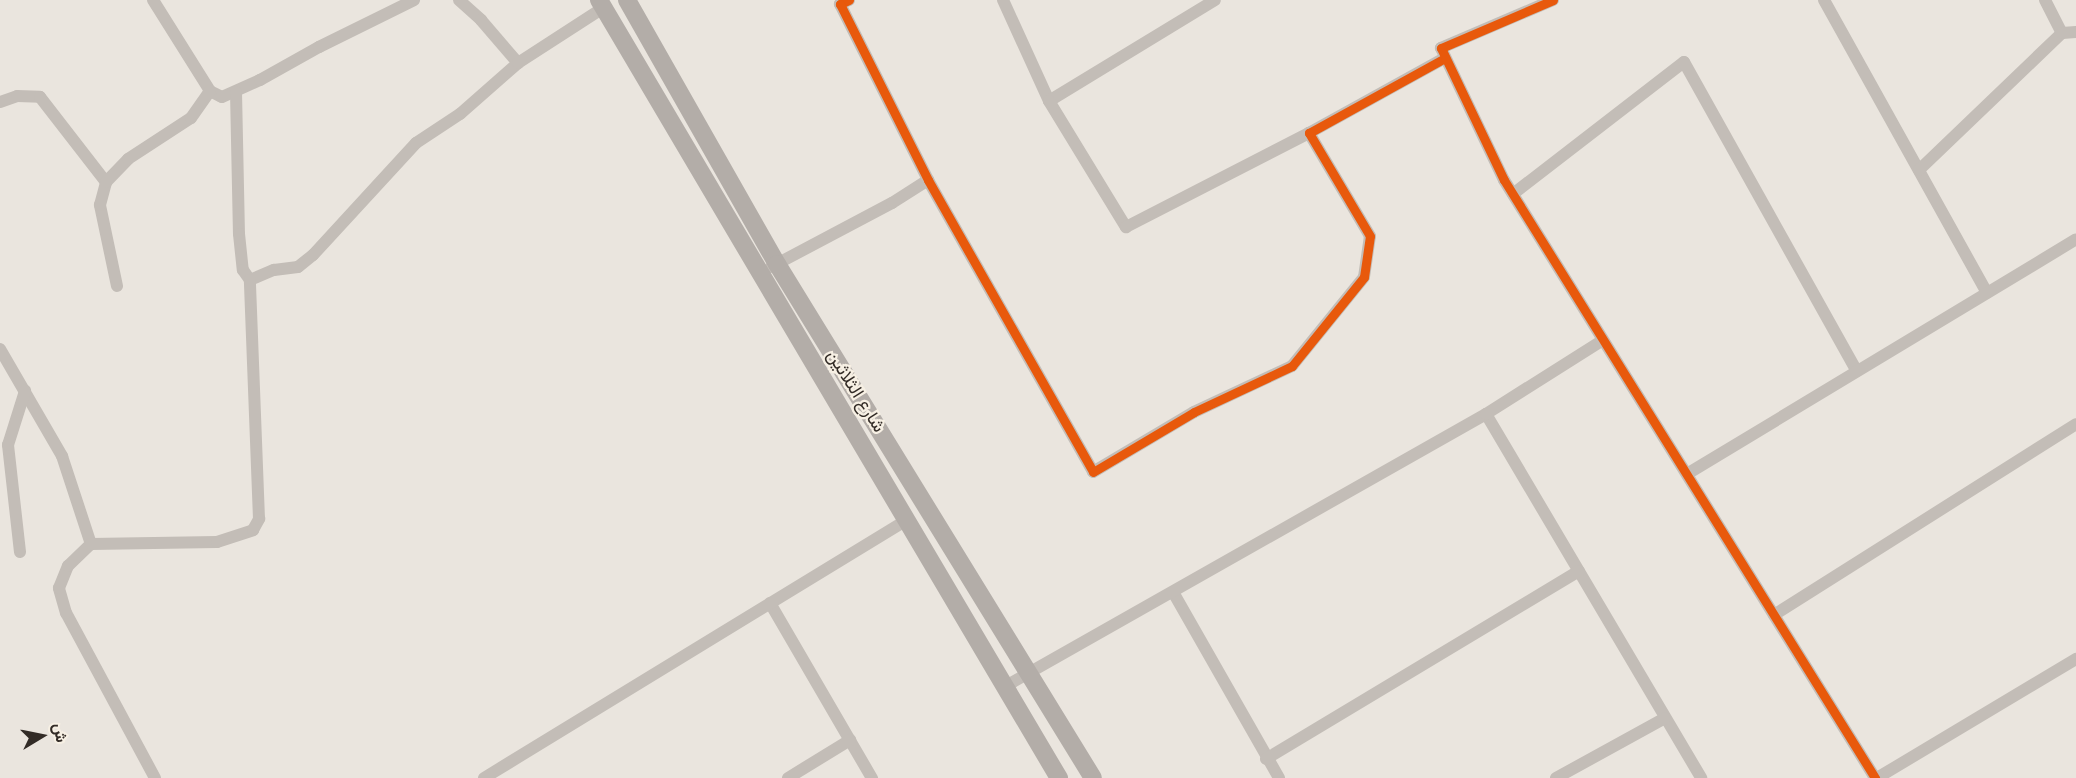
<!DOCTYPE html>
<meta charset="utf-8">
<style>
body{margin:0}
#map{position:relative;width:2076px;height:778px;overflow:hidden;background:#eae5de;font-family:Figtree,Vazirmatn,sans-serif}
div>[style]{position:absolute}
.street>*{height:12px;margin:-6px;padding:0 6px;transform-origin:6px;border-radius:6px;background:#c3bdb7}
.secondary>*{height:18px;margin:-9px;padding:0 9px;transform-origin:9px;border-radius:9px;background:#b3ada8}
.cycleway>*{height:9px;margin:-4.5px;padding:0 4.5px;transform-origin:4.5px;border-radius:4.5px;background:#e8590c}
span{translate:-50% -50%;white-space:nowrap;text-align:center;line-height:1.15;-webkit-text-stroke:4.5px #f7f0e4;paint-order:stroke}
.street-label{font-size:18px;color:#322b26}
.north{position:absolute;left:12px;top:706px;width:60px;height:60px;-webkit-text-stroke:4px #f7f0e4;paint-order:stroke;rotate:80deg;font-size:16px;font-weight:700;line-height:24px;text-align:center;color:#322b26}
.north::after{content:'';display:block;margin:auto;width:21px;height:27px;background:#322b26;clip-path:polygon(50% 0,100% 100%,50% 72%,0 100%)}
</style>
<div id="map">
<div class="street">
<div style="left:153px;top:0;width:107px;rotate:57.9deg"></div>
<div style="left:210px;top:91px;width:13px;rotate:27deg"></div>
<div style="left:222px;top:97px;width:42px;rotate:-24.1deg"></div>
<div style="left:260px;top:80px;width:68px;rotate:-29.2deg"></div>
<div style="left:319px;top:47px;width:106px;rotate:-26.3deg"></div>
<div style="left:459px;top:0;width:30px;rotate:42deg"></div>
<div style="left:481px;top:20px;width:57px;rotate:49.3deg"></div>
<div style="left:849px;top:0;width:10px;rotate:156deg"></div>
<div style="left:840px;top:4px;width:197px;rotate:63.4deg"></div>
<div style="left:928px;top:180px;width:335px;rotate:60.5deg"></div>
<div style="left:1093px;top:472px;width:117px;rotate:-30.7deg"></div>
<div style="left:1194px;top:412px;width:108px;rotate:-25.1deg"></div>
<div style="left:1292px;top:366px;width:114px;rotate:-51deg"></div>
<div style="left:1364px;top:277px;width:41px;rotate:-81.7deg"></div>
<div style="left:1370px;top:236px;width:120px;rotate:-120.6deg"></div>
<div style="left:1309px;top:133px;width:155px;rotate:-28.9deg"></div>
<div style="left:1003px;top:0;width:111px;rotate:65.5deg"></div>
<div style="left:1049px;top:101px;width:194px;rotate:-31.3deg"></div>
<div style="left:1553px;top:0;width:122px;rotate:156.8deg"></div>
<div style="left:1441px;top:48px;width:146px;rotate:64.5deg"></div>
<div style="left:1504px;top:180px;width:704px;rotate:58.18deg"></div>
<div style="left:1824px;top:0;width:335px;rotate:60.9deg"></div>
<div style="left:2045px;top:0;width:37px;rotate:63deg"></div>
<div style="left:236px;top:92px;width:142px;rotate:88.8deg"></div>
<div style="left:239px;top:234px;width:36px;rotate:84deg"></div>
<div style="left:243px;top:270px;width:12px;rotate:55deg"></div>
<div style="left:250px;top:280px;width:26px;rotate:-23deg"></div>
<div style="left:274px;top:270px;width:24px;rotate:-7deg"></div>
<div style="left:298px;top:267px;width:19px;rotate:-39deg"></div>
<div style="left:313px;top:255px;width:152px;rotate:-47.4deg"></div>
<div style="left:416px;top:143px;width:53px;rotate:-33.4deg"></div>
<div style="left:460px;top:114px;width:77px;rotate:-41.3deg"></div>
<div style="left:518px;top:63px;width:101px;rotate:-32.9deg"></div>
<div style="left:1049px;top:101px;width:148px;rotate:58.6deg"></div>
<div style="left:1126px;top:227px;width:206px;rotate:-27.2deg"></div>
<div style="left:0;top:102px;width:18px;rotate:-19deg"></div>
<div style="left:17px;top:96px;width:23px;rotate:2deg"></div>
<div style="left:40px;top:97px;width:108px;rotate:52.2deg"></div>
<div style="left:1919px;top:170px;width:198px;rotate:-43.8deg"></div>
<div style="left:2062px;top:33px;width:14px;rotate:-4deg"></div>
<div style="left:1513px;top:194px;width:216px;rotate:-37.7deg"></div>
<div style="left:1684px;top:62px;width:354px;rotate:60.8deg"></div>
<div style="left:771px;top:267px;width:137px;rotate:-27.9deg"></div>
<div style="left:892px;top:203px;width:43px;rotate:-32.6deg"></div>
<div style="left:117px;top:286px;width:83px;rotate:-101.9deg"></div>
<div style="left:100px;top:205px;width:24px;rotate:-75deg"></div>
<div style="left:106px;top:182px;width:32px;rotate:-46deg"></div>
<div style="left:128px;top:159px;width:75px;rotate:-33.1deg"></div>
<div style="left:191px;top:118px;width:33px;rotate:-55deg"></div>
<div style="left:0;top:349px;width:124px;rotate:59.9deg"></div>
<div style="left:62px;top:456px;width:93px;rotate:71.8deg"></div>
<div style="left:1486px;top:414px;width:423px;rotate:59.4deg"></div>
<div style="left:1687px;top:474px;width:454px;rotate:-31.1deg"></div>
<div style="left:20px;top:552px;width:108px;rotate:-96.4deg"></div>
<div style="left:8px;top:445px;width:57px;rotate:-72.5deg"></div>
<div style="left:1173px;top:592px;width:214px;rotate:60.3deg"></div>
<div style="left:770px;top:603px;width:203px;rotate:59.8deg"></div>
<div style="left:1774px;top:615px;width:357px;rotate:-32.3deg"></div>
<div style="left:1004px;top:687px;width:554px;rotate:-29.53deg"></div>
<div style="left:1486px;top:414px;width:138px;rotate:-32.3deg"></div>
<div style="left:1266px;top:759px;width:365px;rotate:-31deg"></div>
<div style="left:155px;top:778px;width:187px;rotate:-118.3deg"></div>
<div style="left:66px;top:613px;width:26px;rotate:-106deg"></div>
<div style="left:59px;top:588px;width:24px;rotate:-68deg"></div>
<div style="left:68px;top:566px;width:32px;rotate:-44deg"></div>
<div style="left:91px;top:544px;width:126px;rotate:-0.9deg"></div>
<div style="left:217px;top:542px;width:38px;rotate:-18deg"></div>
<div style="left:253px;top:530px;width:13px;rotate:-61deg"></div>
<div style="left:259px;top:519px;width:239px;rotate:-92.2deg"></div>
<div style="left:484px;top:778px;width:495px;rotate:-31.4deg"></div>
<div style="left:788px;top:778px;width:73px;rotate:-31.5deg"></div>
<div style="left:1556px;top:778px;width:124px;rotate:-28.8deg"></div>
<div style="left:1877px;top:778px;width:232px;rotate:-30.9deg"></div>
</div>
<div class="secondary">
<div style="left:599px;top:0;width:904px;rotate:59.41deg"></div>
<div style="left:627px;top:0;width:304px;rotate:60.4deg"></div>
<div style="left:777px;top:264px;width:603px;rotate:58.42deg"></div>
</div>
<div class="cycleway">
<div style="left:849px;top:0;width:10px;rotate:156deg"></div>
<div style="left:840px;top:4px;width:197px;rotate:63.4deg"></div>
<div style="left:928px;top:180px;width:335px;rotate:60.5deg"></div>
<div style="left:1093px;top:472px;width:117px;rotate:-30.7deg"></div>
<div style="left:1194px;top:412px;width:108px;rotate:-25.1deg"></div>
<div style="left:1292px;top:366px;width:114px;rotate:-51deg"></div>
<div style="left:1364px;top:277px;width:41px;rotate:-81.7deg"></div>
<div style="left:1370px;top:236px;width:120px;rotate:-120.6deg"></div>
<div style="left:1309px;top:133px;width:155px;rotate:-28.9deg"></div>
<div style="left:1553px;top:0;width:122px;rotate:156.8deg"></div>
<div style="left:1441px;top:48px;width:146px;rotate:64.5deg"></div>
<div style="left:1504px;top:180px;width:704px;rotate:58.18deg"></div>
</div>
<div class="street-label">
<span style="left:856px;top:391px;rotate:58deg">شارع الثلاثين</span>
</div>
<div class="north">ش</div>
</div>
